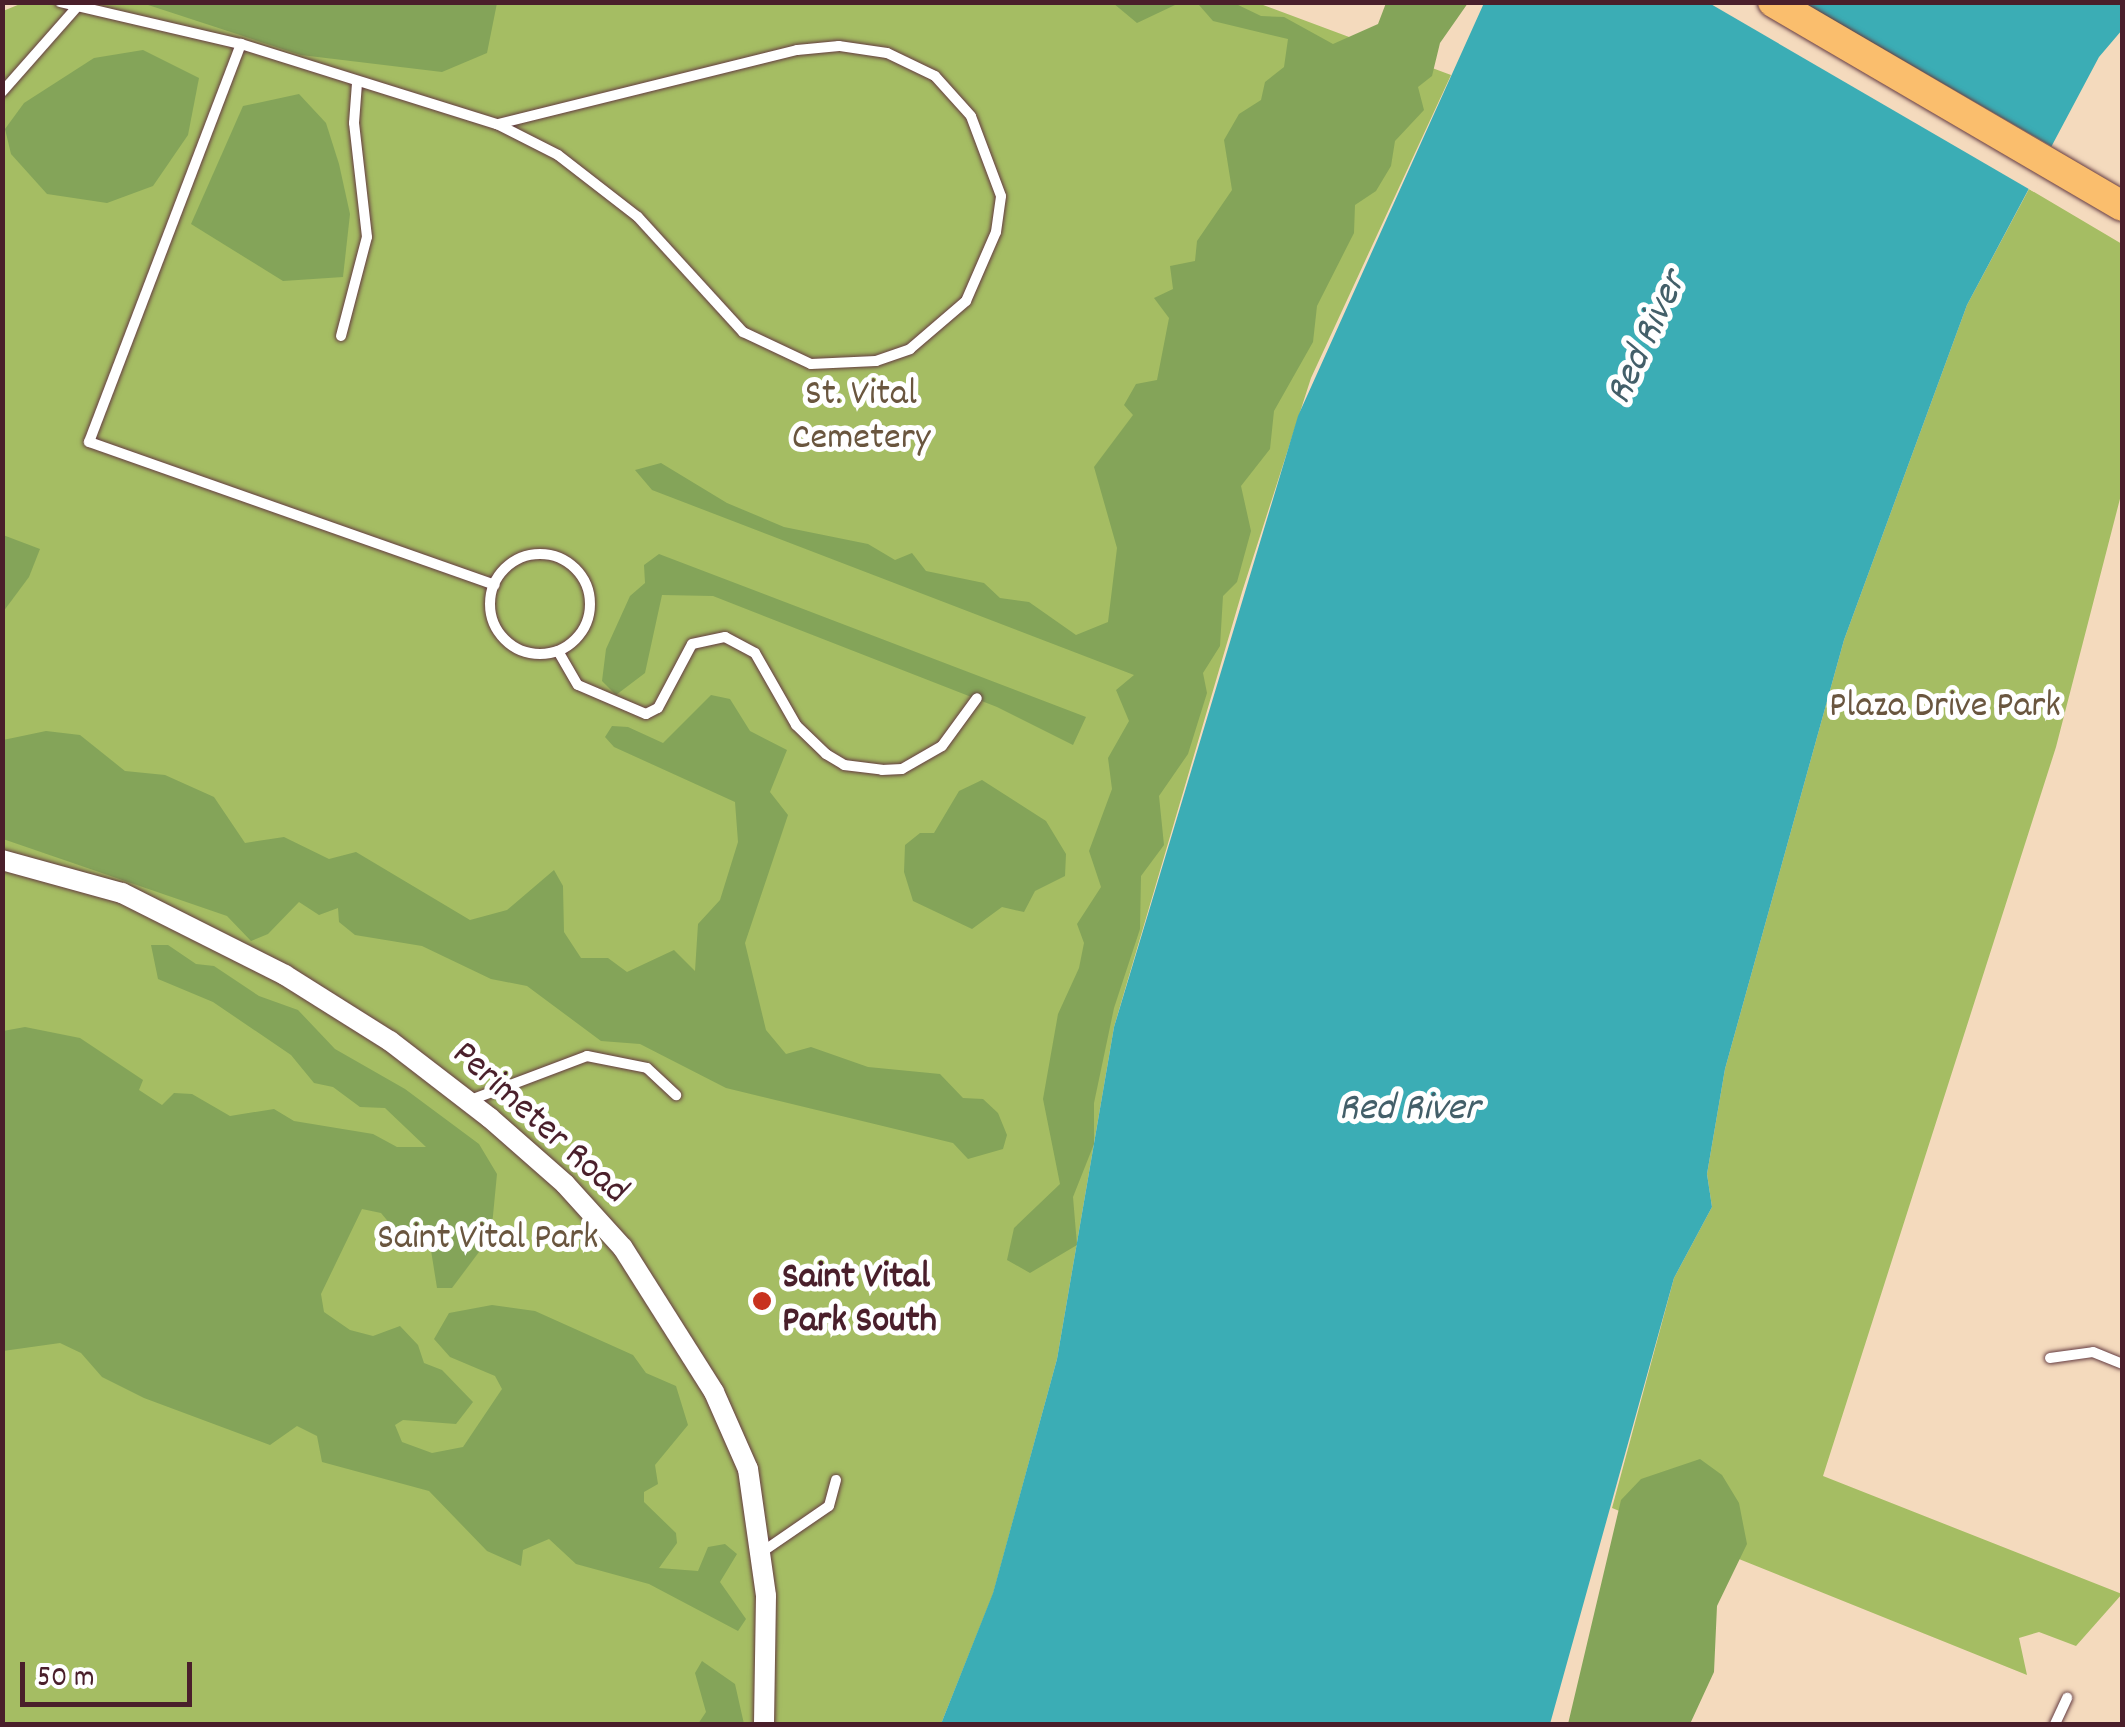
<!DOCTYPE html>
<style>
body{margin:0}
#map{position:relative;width:2125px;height:1727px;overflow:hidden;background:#f4dabd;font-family:Dekko,sans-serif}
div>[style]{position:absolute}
.green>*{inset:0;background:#a5bd63}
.forest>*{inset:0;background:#84a459}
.water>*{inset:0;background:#3badb5}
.pier>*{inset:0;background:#f4dabd}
.roads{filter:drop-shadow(0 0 2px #643b41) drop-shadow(0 0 2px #643b41)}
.service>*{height:10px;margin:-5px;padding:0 5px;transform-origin:5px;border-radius:5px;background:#fff}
.service>.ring{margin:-5px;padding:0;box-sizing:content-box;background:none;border:10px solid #fff;border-radius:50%}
.minor>*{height:20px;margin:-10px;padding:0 10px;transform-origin:10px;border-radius:10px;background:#fff}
.primary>*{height:30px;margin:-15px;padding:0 15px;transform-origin:15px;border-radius:15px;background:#fabe6d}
.dots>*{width:28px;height:28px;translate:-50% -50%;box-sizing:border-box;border:5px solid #fff;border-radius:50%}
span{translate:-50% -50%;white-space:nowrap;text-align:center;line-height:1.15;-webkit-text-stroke:10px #fff;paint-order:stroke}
.park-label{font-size:38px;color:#6a563f}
.street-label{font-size:38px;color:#4a1f2b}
.poi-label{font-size:38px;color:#4a1f2b;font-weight:700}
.left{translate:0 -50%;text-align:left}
.water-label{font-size:40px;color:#435f69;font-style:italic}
.frame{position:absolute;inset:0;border:5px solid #4a1f2b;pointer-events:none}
.scale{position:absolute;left:20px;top:1662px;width:172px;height:45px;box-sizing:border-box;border:5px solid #4a1f2b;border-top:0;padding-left:12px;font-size:30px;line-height:35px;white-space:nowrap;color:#4a1f2b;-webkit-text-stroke:8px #fff;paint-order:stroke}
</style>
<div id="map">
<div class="green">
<div style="clip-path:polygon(25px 2px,1255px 2px,1451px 75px,1311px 378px,1242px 592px,1114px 1027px,1057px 1359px,993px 1594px,941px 1724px,3px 1724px,3px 11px)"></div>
<div style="clip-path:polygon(2029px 189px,2122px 244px,2122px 491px,2056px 747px,1823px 1476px,2122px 1594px,2076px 1646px,2039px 1632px,2019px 1638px,2027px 1675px,1612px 1508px,1674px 1278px,1712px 1207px,1707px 1174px,1725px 1069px,1844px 640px,1967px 305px)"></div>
</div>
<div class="forest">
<div style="clip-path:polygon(142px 3px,497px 2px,497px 3px,487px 53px,442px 72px,301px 55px)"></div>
<div style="clip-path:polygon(1113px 3px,1234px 3px,1261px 16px,1284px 17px,1333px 44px,1378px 24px,1386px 3px,1468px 3px,1440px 43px,1432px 76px,1418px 87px,1424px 110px,1395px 141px,1391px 166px,1376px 191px,1355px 205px,1354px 233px,1317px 306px,1313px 342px,1274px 411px,1270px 449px,1241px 486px,1251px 531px,1237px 582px,1223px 596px,1220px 646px,1203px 673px,1207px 693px,1188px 754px,1159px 796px,1164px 845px,1141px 876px,1140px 929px,1114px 1008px,1094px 1103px,1094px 1144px,1073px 1197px,1077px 1245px,1030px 1273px,1007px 1260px,1014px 1228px,1060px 1184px,1043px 1099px,1058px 1014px,1079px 968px,1084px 943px,1077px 924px,1101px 887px,1089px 851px,1112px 789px,1108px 758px,1129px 721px,1116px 690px,1134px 675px,652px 490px,635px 470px,661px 463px,727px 503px,784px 527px,868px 544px,895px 560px,912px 553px,926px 571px,984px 583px,1000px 598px,1029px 602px,1076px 635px,1108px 622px,1117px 548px,1094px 467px,1133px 415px,1124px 405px,1136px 384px,1157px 380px,1169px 318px,1154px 298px,1173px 289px,1170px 266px,1195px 261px,1197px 241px,1232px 190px,1224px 140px,1239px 114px,1261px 100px,1265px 82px,1284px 67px,1288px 39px,1213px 21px,1199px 5px,1175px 5px,1137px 23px)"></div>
<div style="clip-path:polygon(143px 50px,199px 78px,188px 135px,153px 186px,107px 203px,47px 194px,11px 154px,5px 129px,24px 103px,94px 58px)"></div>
<div style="clip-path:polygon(299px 94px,326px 123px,339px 164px,350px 214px,343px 277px,283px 281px,191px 224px,243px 106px)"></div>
<div style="clip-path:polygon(3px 535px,40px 549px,29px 577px,3px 612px)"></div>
<div style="clip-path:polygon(659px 554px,1086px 717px,1073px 745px,997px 707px,713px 596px,662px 595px,645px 673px,616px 695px,602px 681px,606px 649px,630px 596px,645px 583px,644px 565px)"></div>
<div style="clip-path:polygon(711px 695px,730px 699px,750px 731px,787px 750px,770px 792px,788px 815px,745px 943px,766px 1030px,786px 1054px,811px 1047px,868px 1067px,940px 1074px,963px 1098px,983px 1099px,998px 1113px,1007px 1135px,1003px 1149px,968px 1159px,953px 1143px,726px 1088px,640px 1044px,601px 1041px,527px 986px,491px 979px,422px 946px,355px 935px,339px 922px,338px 908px,319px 915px,299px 902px,268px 934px,251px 941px,227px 916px,3px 839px,3px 740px,46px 731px,80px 735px,125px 771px,165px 775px,214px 797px,245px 843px,284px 837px,329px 859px,356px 852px,470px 920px,507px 910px,554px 870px,563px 886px,564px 932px,581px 958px,608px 958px,627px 972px,674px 950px,695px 971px,698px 924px,720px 900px,738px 842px,735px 802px,614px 747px,605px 737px,612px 726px,628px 727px,663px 743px)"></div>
<div style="clip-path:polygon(982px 780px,1046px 821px,1066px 854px,1065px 876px,1035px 891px,1024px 912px,1002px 907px,972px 929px,913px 901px,904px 872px,905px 845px,920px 833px,934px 833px,959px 791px)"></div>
<div style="clip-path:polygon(168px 945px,196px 964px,214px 966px,259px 996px,298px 1010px,335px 1049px,405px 1089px,479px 1144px,497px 1174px,491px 1236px,452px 1288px,437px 1288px,430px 1244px,396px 1231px,381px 1213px,362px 1209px,321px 1294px,324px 1312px,350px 1330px,373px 1336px,400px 1326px,418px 1345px,424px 1363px,442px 1370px,473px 1402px,456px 1424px,403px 1420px,395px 1425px,402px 1442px,432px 1453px,463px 1447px,502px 1389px,495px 1376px,450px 1357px,434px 1339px,449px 1313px,492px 1305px,535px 1311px,633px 1355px,646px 1373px,676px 1386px,688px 1425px,655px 1465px,658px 1484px,644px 1492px,644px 1502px,676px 1533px,677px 1543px,659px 1568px,698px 1571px,708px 1547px,725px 1544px,737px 1554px,720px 1582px,746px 1619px,738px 1631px,649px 1584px,576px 1564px,549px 1539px,523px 1550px,521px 1566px,487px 1551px,429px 1491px,322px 1462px,317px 1436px,297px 1426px,270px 1445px,144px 1398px,102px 1377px,81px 1353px,60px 1343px,3px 1351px,3px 1031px,25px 1027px,80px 1038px,143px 1080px,139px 1090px,162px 1105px,174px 1093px,192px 1094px,230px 1116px,274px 1109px,294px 1121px,373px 1134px,397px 1147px,426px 1147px,385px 1108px,360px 1107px,333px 1087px,314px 1083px,291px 1055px,213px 1002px,158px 979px,151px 945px)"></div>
<div style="clip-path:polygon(1700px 1459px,1722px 1475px,1739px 1503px,1747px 1544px,1717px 1606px,1714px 1672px,1690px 1724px,1568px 1724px,1621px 1500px,1641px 1479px)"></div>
<div style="clip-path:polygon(702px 1661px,735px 1684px,744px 1724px,698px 1724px,706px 1712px,695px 1673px)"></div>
</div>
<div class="water">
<div style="clip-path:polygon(1484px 3px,2122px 3px,2122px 30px,2099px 57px,1967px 305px,1844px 640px,1725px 1069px,1707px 1174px,1712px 1207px,1674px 1278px,1550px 1724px,941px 1724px,993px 1593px,1057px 1359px,1114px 1027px,1298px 416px)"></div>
</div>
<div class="pier">
<div style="clip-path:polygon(1709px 3px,1804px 3px,2056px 149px,2034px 192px)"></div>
</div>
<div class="roads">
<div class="service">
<div style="left:60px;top:2px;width:186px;rotate:13.1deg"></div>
<div style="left:241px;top:44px;width:268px;rotate:17.4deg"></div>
<div style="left:497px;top:124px;width:68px;rotate:26.9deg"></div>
<div style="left:558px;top:155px;width:101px;rotate:37.8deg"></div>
<div style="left:638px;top:217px;width:156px;rotate:47.6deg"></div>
<div style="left:743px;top:332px;width:75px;rotate:25.2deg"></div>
<div style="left:811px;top:364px;width:65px;rotate:-2.6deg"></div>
<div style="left:876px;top:361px;width:36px;rotate:-19deg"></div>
<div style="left:910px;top:349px;width:74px;rotate:-40.6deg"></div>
<div style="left:966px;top:301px;width:75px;rotate:-66.5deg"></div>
<div style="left:996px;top:232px;width:36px;rotate:-82deg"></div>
<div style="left:1001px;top:196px;width:85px;rotate:-110.6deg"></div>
<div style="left:971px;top:116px;width:54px;rotate:-132deg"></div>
<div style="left:935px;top:76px;width:53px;rotate:-154.4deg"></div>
<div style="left:887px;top:53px;width:49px;rotate:-171.7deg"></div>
<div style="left:839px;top:46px;width:42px;rotate:174.6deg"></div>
<div style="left:797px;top:50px;width:309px;rotate:166.1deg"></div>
<div style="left:241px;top:44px;width:426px;rotate:110.9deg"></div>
<div style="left:89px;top:442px;width:430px;rotate:19.4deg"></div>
<div style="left:2px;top:92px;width:112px;rotate:-48.6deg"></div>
<div style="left:341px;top:336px;width:102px;rotate:-75.3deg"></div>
<div style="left:367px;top:237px;width:115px;rotate:-96.5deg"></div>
<div style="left:354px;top:123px;width:40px;rotate:-85.7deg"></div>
<div class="ring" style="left:490px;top:554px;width:90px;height:90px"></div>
<div style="left:558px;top:651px;width:39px;rotate:60deg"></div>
<div style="left:578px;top:685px;width:74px;rotate:23.1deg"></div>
<div style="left:646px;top:714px;width:13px;rotate:-27deg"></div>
<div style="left:658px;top:708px;width:72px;rotate:-62deg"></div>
<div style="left:692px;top:644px;width:34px;rotate:-12deg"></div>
<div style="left:725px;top:637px;width:34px;rotate:28deg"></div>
<div style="left:755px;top:653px;width:83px;rotate:60.3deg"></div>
<div style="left:796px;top:725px;width:42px;rotate:44deg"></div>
<div style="left:826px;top:754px;width:21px;rotate:31deg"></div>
<div style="left:844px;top:765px;width:38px;rotate:7deg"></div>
<div style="left:882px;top:770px;width:20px;rotate:-3deg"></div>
<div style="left:902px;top:769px;width:46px;rotate:-29.9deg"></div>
<div style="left:942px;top:746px;width:59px;rotate:-53.9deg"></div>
<div style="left:468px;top:1101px;width:127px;rotate:-20.7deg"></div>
<div style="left:587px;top:1056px;width:61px;rotate:11.3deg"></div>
<div style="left:647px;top:1068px;width:40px;rotate:43deg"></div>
<div style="left:2050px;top:1358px;width:43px;rotate:-7.9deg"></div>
<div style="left:2093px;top:1352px;width:31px;rotate:22deg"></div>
<div style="left:762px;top:1552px;width:81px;rotate:-34.5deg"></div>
<div style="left:829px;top:1506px;width:27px;rotate:-75deg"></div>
<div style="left:2055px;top:1724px;width:29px;rotate:-65deg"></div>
</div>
<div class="minor">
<div style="left:2px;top:860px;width:124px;rotate:15.4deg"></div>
<div style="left:122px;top:893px;width:182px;rotate:26.7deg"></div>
<div style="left:285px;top:975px;width:124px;rotate:32.2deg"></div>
<div style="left:390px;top:1041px;width:126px;rotate:37.6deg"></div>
<div style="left:490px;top:1118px;width:100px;rotate:41.3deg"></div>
<div style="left:565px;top:1184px;width:86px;rotate:47.8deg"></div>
<div style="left:623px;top:1248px;width:170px;rotate:57.7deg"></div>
<div style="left:714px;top:1392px;width:84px;rotate:66.2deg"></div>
<div style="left:748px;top:1469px;width:128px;rotate:81.9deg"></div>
<div style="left:766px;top:1596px;width:128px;rotate:90.9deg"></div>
</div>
<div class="primary">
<div style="left:1773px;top:2px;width:404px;rotate:30.3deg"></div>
</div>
</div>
<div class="dots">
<div style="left:762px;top:1301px;background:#c8321e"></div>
</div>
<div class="park-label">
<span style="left:861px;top:418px">St. Vital<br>Cemetery</span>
<span style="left:1945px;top:708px">Plaza Drive Park</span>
<span style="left:488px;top:1240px">Saint Vital Park</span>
</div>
<div class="street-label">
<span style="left:539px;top:1124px;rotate:42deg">Perimeter Road</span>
</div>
<div class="poi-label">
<span class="left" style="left:782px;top:1301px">Saint Vital<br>Park South</span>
</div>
<div class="water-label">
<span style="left:1649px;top:339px;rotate:-65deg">Red River</span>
<span style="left:1409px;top:1111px">Red River</span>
</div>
<div class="frame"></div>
<div class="scale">50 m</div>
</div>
